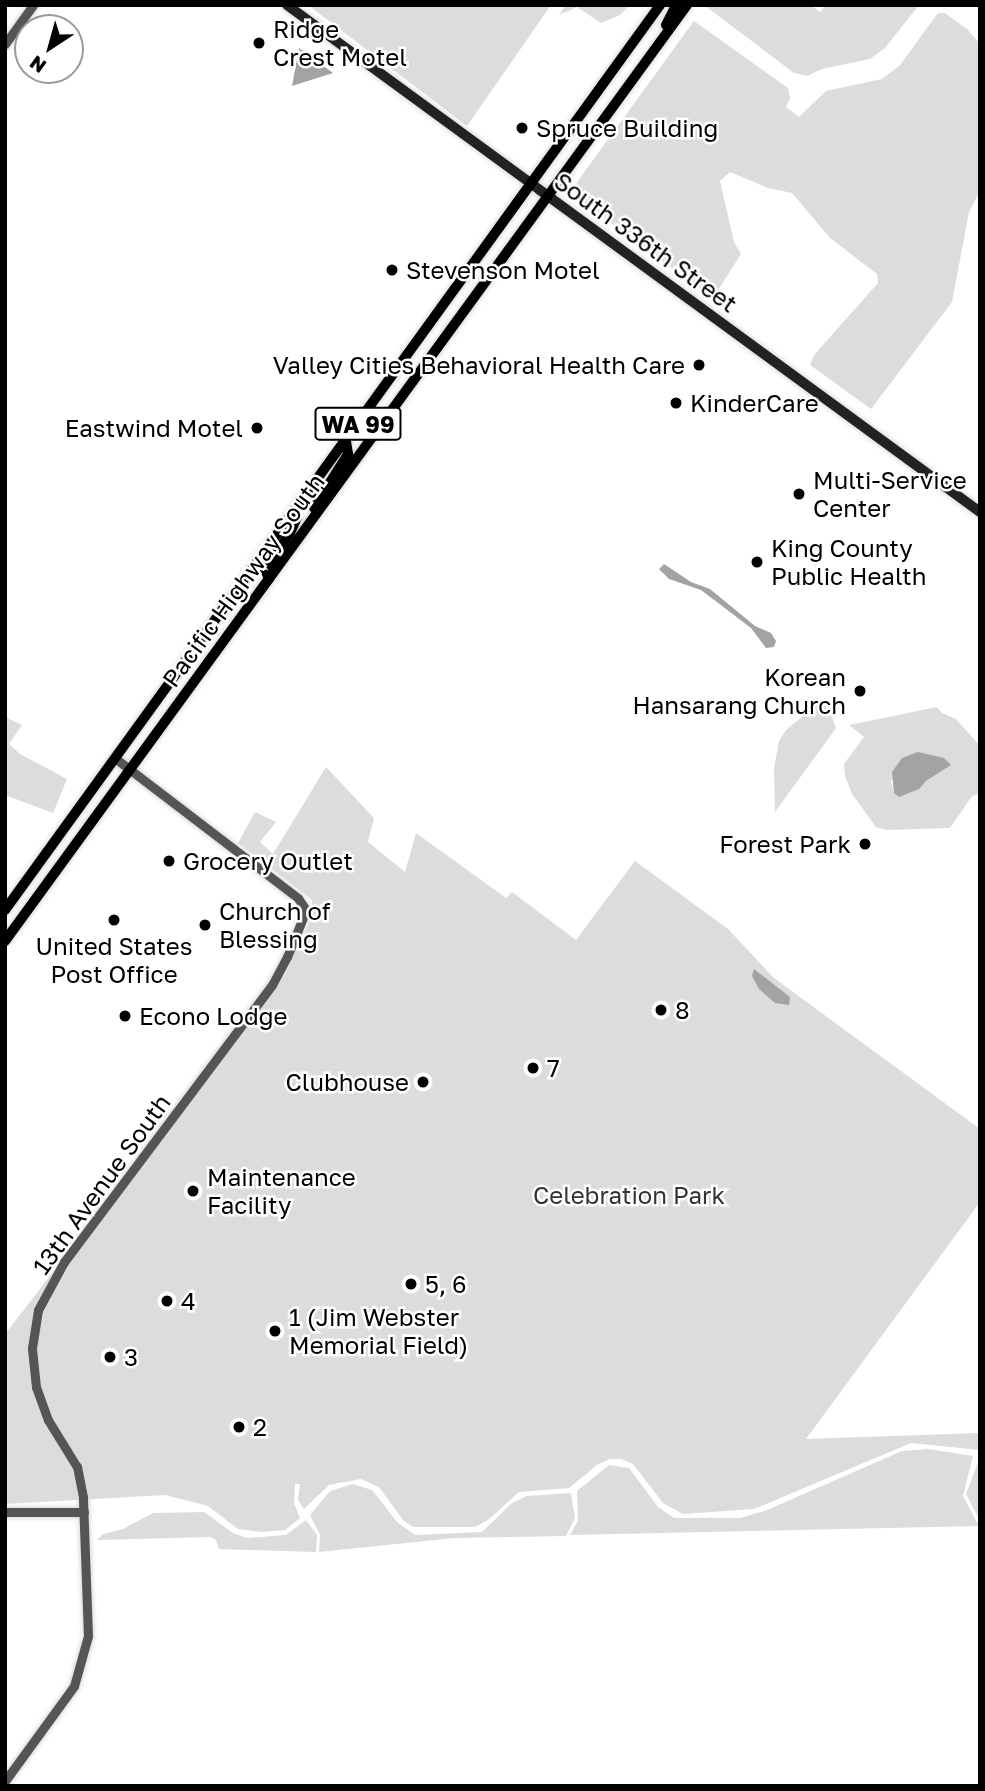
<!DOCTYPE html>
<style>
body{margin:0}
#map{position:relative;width:985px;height:1791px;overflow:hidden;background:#fff;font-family:"Golos Text",sans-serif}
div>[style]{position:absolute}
.green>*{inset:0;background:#dcdcdc}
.water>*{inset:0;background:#a3a3a3}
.roads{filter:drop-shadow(0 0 2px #dbdbdb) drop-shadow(0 0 2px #dbdbdb)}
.tertiary>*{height:9px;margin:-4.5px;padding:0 4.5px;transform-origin:4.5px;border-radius:4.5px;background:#555}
.secondary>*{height:10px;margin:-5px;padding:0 5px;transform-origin:5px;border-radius:5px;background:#222}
.primary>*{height:10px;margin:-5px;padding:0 5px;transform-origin:5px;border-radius:5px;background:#000}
.dots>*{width:19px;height:19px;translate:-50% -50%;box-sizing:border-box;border:4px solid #fff;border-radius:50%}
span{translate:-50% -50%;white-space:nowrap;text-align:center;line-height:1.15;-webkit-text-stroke:5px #fff;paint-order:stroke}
.shield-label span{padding:2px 5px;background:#fff;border:2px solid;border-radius:5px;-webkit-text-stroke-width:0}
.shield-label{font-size:23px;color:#000;font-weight:700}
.poi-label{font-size:24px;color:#000}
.left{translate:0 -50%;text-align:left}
.right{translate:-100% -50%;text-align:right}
.street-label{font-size:24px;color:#000}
.park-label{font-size:24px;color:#333}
.frame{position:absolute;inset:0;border:7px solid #000;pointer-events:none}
.north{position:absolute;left:14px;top:14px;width:70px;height:70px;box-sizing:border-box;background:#fff;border:2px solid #999;border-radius:50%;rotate:216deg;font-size:19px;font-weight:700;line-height:28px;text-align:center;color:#000}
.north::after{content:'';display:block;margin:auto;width:24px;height:32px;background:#000;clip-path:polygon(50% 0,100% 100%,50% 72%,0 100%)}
</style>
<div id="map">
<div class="green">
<div style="clip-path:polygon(308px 5px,551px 5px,467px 126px)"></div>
<div style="clip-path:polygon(566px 5px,630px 5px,620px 15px,601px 23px,577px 7px,559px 15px)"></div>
<div style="clip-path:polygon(704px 5px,811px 5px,820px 12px,826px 5px,919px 5px,885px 48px,870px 59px,822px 69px,807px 76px,794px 73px)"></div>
<div style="clip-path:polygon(938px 13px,945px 13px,968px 30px,980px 44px,980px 191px,969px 212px,952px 302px,871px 409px,810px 365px,814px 355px,878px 283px,877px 274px,830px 238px,792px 193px,768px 188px,730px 172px,720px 181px,734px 242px,741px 254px,713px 298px,579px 200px,575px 191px,577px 182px,694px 21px,788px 88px,790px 98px,786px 107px,799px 117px,826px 91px,882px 79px,900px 65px)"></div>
<div style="clip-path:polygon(825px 698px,836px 728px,775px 812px,774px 769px,779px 741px,786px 730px)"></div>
<div style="clip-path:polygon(evenodd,937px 707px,942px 713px,956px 719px,980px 746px,980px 793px,972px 796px,950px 828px,886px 830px,876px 827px,852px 794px,845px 776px,844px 764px,864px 737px,849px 725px,937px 707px,951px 765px,926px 781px,894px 793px,891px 780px,951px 765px)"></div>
<div style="clip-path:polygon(5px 717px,22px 725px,9px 744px,20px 754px,67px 779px,53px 813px,5px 795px)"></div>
<div style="clip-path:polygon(326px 767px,374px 818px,368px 842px,405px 872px,416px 833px,506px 898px,512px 892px,576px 940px,635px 861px,728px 929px,774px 978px,980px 1129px,980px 1202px,806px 1439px,980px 1433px,980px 1450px,911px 1443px,754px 1509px,683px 1514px,663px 1503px,633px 1464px,621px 1459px,610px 1459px,597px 1465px,569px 1488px,519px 1492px,488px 1520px,475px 1527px,413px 1527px,403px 1520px,379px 1487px,361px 1479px,329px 1485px,304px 1509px,298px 1500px,300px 1484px,295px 1484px,294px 1503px,300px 1518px,285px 1530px,261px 1532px,238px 1529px,208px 1506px,165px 1495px,5px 1504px,5px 1334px,285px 974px,312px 917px,312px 900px,238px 843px,255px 812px,276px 822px,260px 842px,273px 854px)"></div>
<div style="clip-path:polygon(928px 1449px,973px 1456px,963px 1496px,979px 1526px,570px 1535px,578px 1521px,577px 1491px,609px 1465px,629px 1468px,658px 1507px,674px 1518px,740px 1518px,767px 1510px,902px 1451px)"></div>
<div style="clip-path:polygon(980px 1457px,980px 1521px,966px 1494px)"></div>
<div style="clip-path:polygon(353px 1484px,372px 1490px,397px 1522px,415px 1535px,482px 1532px,512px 1503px,527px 1496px,571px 1493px,575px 1518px,566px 1536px,454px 1538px,319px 1552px,320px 1535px,310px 1515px,330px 1491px)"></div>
<div style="clip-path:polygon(204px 1512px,233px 1533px,247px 1538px,286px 1535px,306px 1520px,317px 1535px,316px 1552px,219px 1549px,216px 1540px,211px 1537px,97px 1540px,103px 1534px,123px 1529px,153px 1513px)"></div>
</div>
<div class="water">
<div style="clip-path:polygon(299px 48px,333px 73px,292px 86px)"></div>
<div style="clip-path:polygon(664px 564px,691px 582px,710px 589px,755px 626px,771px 633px,776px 641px,774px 647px,766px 648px,751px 628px,701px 590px,669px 579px,659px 569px)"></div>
<div style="clip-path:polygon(918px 752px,944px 758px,951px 765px,926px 781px,919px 789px,899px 797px,894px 793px,892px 772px,902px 758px)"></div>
<div style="clip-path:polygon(754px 969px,790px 997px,789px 1005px,775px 1003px,759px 989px,752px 976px)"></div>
</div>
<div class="roads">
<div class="tertiary">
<div style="left:5px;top:44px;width:48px;rotate:-54.3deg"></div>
<div style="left:5px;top:1512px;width:79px"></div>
<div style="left:5px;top:1781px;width:117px;rotate:-54deg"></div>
<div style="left:74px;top:1686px;width:52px;rotate:-74.4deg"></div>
<div style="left:88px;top:1636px;width:139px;rotate:-92.1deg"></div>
<div style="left:83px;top:1497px;width:31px;rotate:-101deg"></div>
<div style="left:77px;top:1467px;width:55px;rotate:-121.7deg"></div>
<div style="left:48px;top:1420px;width:35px;rotate:-110deg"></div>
<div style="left:36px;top:1387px;width:39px;rotate:-96deg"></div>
<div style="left:32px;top:1348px;width:38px;rotate:-81deg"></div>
<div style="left:38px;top:1310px;width:55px;rotate:-61.6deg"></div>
<div style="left:64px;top:1262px;width:346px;rotate:-53.1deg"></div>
<div style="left:272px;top:985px;width:32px;rotate:-62deg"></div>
<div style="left:287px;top:957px;width:51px;rotate:-68deg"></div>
<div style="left:306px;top:910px;width:14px;rotate:-124deg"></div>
<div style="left:298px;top:898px;width:230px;rotate:-142.6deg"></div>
</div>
<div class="secondary">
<div style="left:287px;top:5px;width:859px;rotate:36.19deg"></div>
</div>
<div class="primary">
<div style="left:666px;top:25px;width:22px;rotate:-63deg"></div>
<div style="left:314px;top:508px;width:64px;rotate:-57.8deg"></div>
<div style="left:348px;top:454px;width:13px;rotate:-99deg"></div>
<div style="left:269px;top:579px;width:11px;rotate:-112deg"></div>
<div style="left:265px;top:569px;width:44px;rotate:-55.2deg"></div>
<div style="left:290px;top:533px;width:17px;rotate:-66deg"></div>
<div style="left:5px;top:910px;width:1117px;rotate:-54.1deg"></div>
<div style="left:5px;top:941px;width:1158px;rotate:-53.92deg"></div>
</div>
</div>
<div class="dots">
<div style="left:259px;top:43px;background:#000"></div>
<div style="left:522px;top:128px;background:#000"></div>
<div style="left:392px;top:270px;background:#000"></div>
<div style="left:699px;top:365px;background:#000"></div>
<div style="left:676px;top:403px;background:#000"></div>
<div style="left:257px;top:428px;background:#000"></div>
<div style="left:799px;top:494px;background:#000"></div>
<div style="left:757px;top:562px;background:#000"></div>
<div style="left:860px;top:691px;background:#000"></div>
<div style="left:865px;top:844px;background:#000"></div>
<div style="left:169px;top:861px;background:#000"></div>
<div style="left:114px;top:920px;background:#000"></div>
<div style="left:205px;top:925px;background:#000"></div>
<div style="left:661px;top:1010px;background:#000"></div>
<div style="left:125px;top:1016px;background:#000"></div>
<div style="left:533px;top:1068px;background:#000"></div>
<div style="left:423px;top:1082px;background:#000"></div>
<div style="left:193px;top:1191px;background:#000"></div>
<div style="left:411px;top:1284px;background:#000"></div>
<div style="left:167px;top:1301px;background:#000"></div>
<div style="left:275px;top:1331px;background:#000"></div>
<div style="left:110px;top:1357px;background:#000"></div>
<div style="left:239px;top:1427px;background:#000"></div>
</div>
<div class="shield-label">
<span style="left:358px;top:424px">WA 99</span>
</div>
<div class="poi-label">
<span class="left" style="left:273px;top:43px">Ridge<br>Crest Motel</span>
<span class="left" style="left:536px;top:128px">Spruce Building</span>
<span class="left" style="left:406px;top:270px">Stevenson Motel</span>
<span class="right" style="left:685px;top:365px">Valley Cities Behavioral Health Care</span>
<span class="left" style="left:690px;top:403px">KinderCare</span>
<span class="right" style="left:243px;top:428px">Eastwind Motel</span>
<span class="left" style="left:813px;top:494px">Multi-Service<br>Center</span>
<span class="left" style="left:771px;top:562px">King County<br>Public Health</span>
<span class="right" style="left:846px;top:691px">Korean<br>Hansarang Church</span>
<span class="right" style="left:851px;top:844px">Forest Park</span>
<span class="left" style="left:183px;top:861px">Grocery Outlet</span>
<span class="left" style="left:219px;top:925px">Church of<br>Blessing</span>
<span style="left:114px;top:960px">United States<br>Post Office</span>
<span class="left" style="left:675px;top:1010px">8</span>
<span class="left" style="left:139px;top:1016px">Econo Lodge</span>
<span class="left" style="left:547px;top:1068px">7</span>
<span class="right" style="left:409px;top:1082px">Clubhouse</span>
<span class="left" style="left:207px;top:1191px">Maintenance<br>Facility</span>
<span class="left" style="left:425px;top:1284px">5, 6</span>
<span class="left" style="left:181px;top:1301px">4</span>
<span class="left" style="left:289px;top:1331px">1 (Jim Webster<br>Memorial Field)</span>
<span class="left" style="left:124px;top:1357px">3</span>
<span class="left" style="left:253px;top:1427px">2</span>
</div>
<div class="street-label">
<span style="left:646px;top:242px;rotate:36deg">South 336th Street</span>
<span style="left:243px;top:580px;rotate:-54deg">Pacific Highway South</span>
<span style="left:101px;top:1184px;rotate:-54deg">13th Avenue South</span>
</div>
<div class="park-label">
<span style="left:629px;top:1195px">Celebration Park</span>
</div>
<div class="frame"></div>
<div class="north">N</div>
</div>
